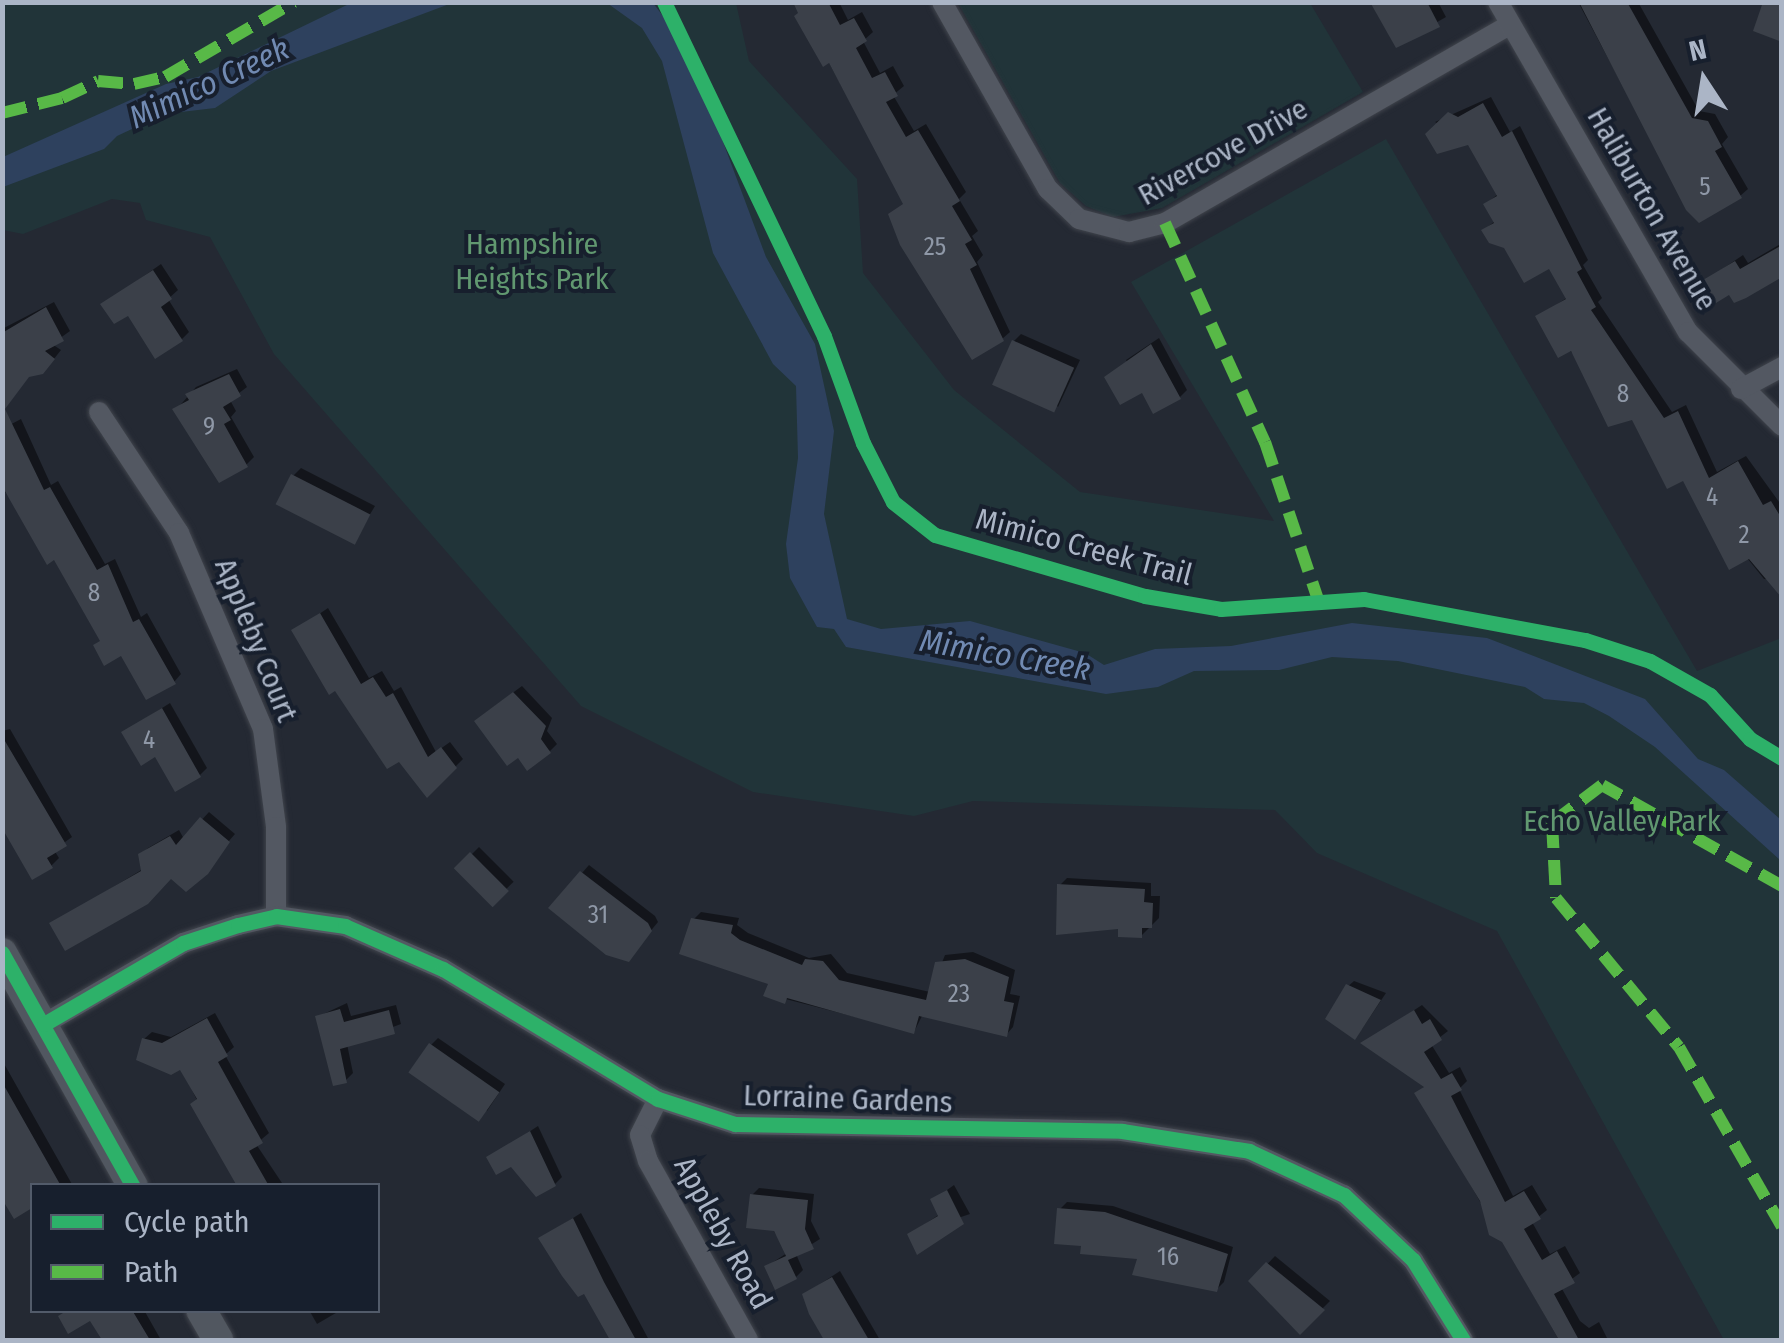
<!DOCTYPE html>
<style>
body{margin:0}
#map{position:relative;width:1784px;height:1343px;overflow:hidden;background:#242933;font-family:"Fira Sans Condensed",sans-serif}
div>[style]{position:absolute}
.green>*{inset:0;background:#213439}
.water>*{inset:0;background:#2e415e}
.shadow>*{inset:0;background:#0007;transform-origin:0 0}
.building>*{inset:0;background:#3b4049;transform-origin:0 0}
.roads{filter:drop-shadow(0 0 2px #40444c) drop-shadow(0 0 2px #40444c)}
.street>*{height:20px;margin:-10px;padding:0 10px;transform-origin:10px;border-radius:10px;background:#535862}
.secondary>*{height:30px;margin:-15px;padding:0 15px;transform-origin:15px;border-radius:15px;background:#515760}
.quiet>*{height:12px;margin-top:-6px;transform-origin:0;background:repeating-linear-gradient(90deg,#58b947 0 25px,transparent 0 37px)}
.cycleway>*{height:15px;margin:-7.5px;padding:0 7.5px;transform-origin:7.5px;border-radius:7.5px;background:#2db169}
span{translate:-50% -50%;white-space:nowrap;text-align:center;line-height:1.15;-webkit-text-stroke:8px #171f2d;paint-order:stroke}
.number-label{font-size:25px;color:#8f98a7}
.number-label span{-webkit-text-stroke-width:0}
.street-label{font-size:30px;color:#abb5c6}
.park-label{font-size:30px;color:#619870}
.water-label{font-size:32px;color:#718ab2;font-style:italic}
.frame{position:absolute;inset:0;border:5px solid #abb5c6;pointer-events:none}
.legend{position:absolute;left:30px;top:1183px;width:350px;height:130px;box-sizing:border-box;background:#171f2d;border:2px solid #525b6a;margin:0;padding:12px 18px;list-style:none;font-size:30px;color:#abb5c6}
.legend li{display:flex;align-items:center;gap:20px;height:50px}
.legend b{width:50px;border:2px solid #525b6a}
.north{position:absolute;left:1654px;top:30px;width:100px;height:100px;-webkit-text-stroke:8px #171f2d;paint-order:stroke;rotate:348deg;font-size:28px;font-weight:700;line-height:40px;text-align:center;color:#abb5c6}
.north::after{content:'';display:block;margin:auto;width:35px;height:45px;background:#abb5c6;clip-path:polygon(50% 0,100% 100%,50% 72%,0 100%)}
</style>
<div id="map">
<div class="green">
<div style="clip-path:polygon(3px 3px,736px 3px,749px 61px,857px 179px,863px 273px,954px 390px,1080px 492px,1274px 521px,1131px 282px,1386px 139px,1697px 671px,1781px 638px,1781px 1340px,1724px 1340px,1497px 931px,1317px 853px,1275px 810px,973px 801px,914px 816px,753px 792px,581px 706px,274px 354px,210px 237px,146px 220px,140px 203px,112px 199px,23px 234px,3px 230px)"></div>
<div style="clip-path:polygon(958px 3px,1310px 3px,1363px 92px,1162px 208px,1113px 217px,1086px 206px,1060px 183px)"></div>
</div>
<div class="water">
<div style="clip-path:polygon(351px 3px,452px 3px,271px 71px,215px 108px,164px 114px,117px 136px,104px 149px,3px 187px,3px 157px,166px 84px,198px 77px)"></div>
<div style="clip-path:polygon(607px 3px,653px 3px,669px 24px,710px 107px,766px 257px,815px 344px,834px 431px,824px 514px,847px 619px,881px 629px,970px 621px,1085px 653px,1104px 665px,1155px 649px,1231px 646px,1352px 623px,1487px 638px,1645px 699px,1698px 759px,1724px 770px,1781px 820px,1781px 861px,1655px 747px,1609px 716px,1584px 703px,1544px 699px,1525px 687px,1398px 661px,1332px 657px,1279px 670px,1194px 671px,1158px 687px,1106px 694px,846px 647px,834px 629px,817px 627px,790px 578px,786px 544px,798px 458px,796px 386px,773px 364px,713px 253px,662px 61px,642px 28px)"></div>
</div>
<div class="shadow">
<div style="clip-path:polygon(796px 2px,839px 2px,848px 20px,862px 12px,873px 32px,863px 41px,880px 73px,893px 66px,904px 86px,893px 95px,914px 131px,926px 124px,966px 192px,959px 199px,978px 231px,972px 236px,983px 255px,977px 262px,1010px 332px,1002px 339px,905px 203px)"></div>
<div style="clip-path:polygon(1373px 2px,1438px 2px,1446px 17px,1397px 45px)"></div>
<div style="clip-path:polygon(1578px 2px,1638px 2px,1699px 111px,1715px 114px,1728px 137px,1722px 144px,1748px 189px,1740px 196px,1688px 208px)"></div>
<div style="clip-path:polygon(1491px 97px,1510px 132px,1520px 126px,1588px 260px,1583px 265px,1602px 298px,1598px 302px,1672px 412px,1686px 405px,1717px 472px,1746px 456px,1782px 506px,1782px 580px,1764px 579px,1633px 417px,1538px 317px,1568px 297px,1550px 266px,1484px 230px,1495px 221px,1486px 204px,1498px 194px,1469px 142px,1435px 122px)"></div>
<div style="clip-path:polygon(1782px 243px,1782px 274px,1730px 291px,1706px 280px,1743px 255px,1748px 263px)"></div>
<div style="clip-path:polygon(161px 264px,178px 290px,168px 299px,189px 332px,182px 339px,104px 304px)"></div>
<div style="clip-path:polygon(54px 302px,70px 331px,52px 344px,61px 350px,50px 364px,30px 374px,2px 347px,2px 329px)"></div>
<div style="clip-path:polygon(1021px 334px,1080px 360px,1058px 407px,1014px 341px)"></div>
<div style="clip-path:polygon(1159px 338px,1187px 390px,1180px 397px,1143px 390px,1126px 360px)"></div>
<div style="clip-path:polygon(237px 369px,247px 387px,230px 400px,236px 411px,231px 417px,254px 457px,246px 465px,176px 410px,196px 387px)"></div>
<div style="clip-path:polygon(21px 419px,51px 485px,58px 481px,105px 564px,115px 559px,141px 617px,147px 613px,181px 674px,174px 682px,102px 639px,55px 557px,2px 488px,2px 429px)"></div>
<div style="clip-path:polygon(301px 468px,375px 506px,354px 541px,293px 476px)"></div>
<div style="clip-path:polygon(328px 608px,369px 678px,382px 671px,394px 691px,401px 687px,436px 752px,450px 742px,463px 759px,428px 794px,294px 631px)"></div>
<div style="clip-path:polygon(522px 686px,552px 718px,547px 731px,557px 744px,550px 751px,484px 714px)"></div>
<div style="clip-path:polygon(170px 703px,207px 768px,200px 775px,124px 732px)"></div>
<div style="clip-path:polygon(10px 729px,72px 837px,54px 850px,59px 858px,51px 866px,2px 823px,2px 731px)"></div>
<div style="clip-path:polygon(209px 812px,235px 834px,194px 881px,171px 876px,52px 924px,143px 869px,140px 855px,148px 848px,179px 830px,184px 839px)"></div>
<div style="left:479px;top:847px;width:49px;height:30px;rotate:45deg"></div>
<div style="clip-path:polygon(589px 865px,655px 916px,658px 922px,635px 950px,582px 873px)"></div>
<div style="clip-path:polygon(1067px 878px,1151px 883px,1151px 896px,1160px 896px,1159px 918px,1141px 936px,1060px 885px)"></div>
<div style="clip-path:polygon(701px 912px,739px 918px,737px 925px,748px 933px,809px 958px,831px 954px,847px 973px,930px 992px,945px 955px,973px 952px,1015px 970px,1010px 994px,1020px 996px,1013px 1027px,1006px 1035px,923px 1014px,914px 1032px,766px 994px,771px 983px,693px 920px)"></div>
<div style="clip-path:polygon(1354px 981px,1386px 993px,1362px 1029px,1346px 988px)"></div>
<div style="clip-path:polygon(347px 1003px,351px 1016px,396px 1005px,401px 1024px,347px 1044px,353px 1073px,346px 1080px,317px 1017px)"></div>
<div style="clip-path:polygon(1422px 1005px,1448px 1031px,1431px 1044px,1449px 1073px,1460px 1067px,1467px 1081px,1459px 1089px,1513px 1196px,1532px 1185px,1547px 1210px,1532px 1222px,1550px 1254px,1565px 1246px,1580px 1273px,1561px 1287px,1580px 1321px,1589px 1328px,1599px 1322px,1608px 1340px,1559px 1340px,1418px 1093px,1426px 1085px,1364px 1043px)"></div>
<div style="clip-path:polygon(215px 1013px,234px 1047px,225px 1055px,269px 1133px,256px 1144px,284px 1186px,238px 1186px,181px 1067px,144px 1039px,152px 1032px,171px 1037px)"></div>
<div style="clip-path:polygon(438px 1038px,505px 1084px,487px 1111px,431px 1045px)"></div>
<div style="clip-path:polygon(2px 1060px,73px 1186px,32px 1186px,32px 1211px,2px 1158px)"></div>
<div style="clip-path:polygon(538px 1126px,562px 1177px,555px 1184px,489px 1158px)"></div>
<div style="clip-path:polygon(954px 1185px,970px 1214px,910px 1234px,940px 1214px,933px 1200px)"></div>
<div style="clip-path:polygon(759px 1188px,814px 1194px,811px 1221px,820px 1239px,796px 1254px,803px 1270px,796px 1277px,767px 1266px,787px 1253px,752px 1195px)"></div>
<div style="clip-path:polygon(1067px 1202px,1113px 1206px,1233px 1247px,1224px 1282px,1216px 1290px,1140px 1257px,1084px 1244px,1060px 1209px)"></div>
<div style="clip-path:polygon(581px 1213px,649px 1340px,611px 1340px,585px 1290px,541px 1238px)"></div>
<div style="clip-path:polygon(1275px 1256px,1330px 1301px,1300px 1331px,1251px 1281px)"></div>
<div style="clip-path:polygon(840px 1271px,880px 1340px,830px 1340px,805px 1294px)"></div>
<div style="clip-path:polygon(68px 1310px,144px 1310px,161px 1340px,104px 1340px,91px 1318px)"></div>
<div style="clip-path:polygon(309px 1310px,341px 1310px,317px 1324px)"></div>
</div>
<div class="building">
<div style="clip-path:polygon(793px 2px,828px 2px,840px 25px,854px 18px,867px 41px,856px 48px,872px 78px,885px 72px,898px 96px,886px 102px,906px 137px,918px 130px,960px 201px,952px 206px,972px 240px,965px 244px,977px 265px,970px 269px,1004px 341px,972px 360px,900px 245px,888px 214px,903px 204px,829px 63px,823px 67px,794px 16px,798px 13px)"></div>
<div style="clip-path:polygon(1370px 2px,1427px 2px,1440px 27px,1396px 48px)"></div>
<div style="clip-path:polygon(1579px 2px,1627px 2px,1692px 118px,1708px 121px,1722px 147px,1715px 151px,1742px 198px,1699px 223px,1686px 210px)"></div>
<div style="clip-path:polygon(1763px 2px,1782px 2px,1782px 42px,1753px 31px)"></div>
<div style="clip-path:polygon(1483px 103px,1502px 137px,1512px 131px,1582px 269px,1577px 272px,1596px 307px,1591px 310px,1664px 418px,1678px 411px,1709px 478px,1738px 461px,1763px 505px,1771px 501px,1782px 519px,1782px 598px,1749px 559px,1729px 570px,1683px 481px,1667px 489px,1632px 420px,1608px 427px,1571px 351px,1558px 358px,1535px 316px,1566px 299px,1549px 269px,1524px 283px,1504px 248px,1489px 243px,1481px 230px,1494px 223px,1483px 204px,1497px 196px,1468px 145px,1437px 154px,1425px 134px,1448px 112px,1458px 117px)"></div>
<div style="clip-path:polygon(1782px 245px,1782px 277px,1746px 298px,1734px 303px,1729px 295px,1716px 303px,1703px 280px,1735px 261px,1740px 269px)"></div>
<div style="clip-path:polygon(153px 270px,172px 299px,161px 307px,183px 341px,155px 359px,128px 316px,114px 324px,100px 304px)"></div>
<div style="clip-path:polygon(46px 307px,64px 341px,45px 351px,55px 359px,43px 374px,29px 377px,5px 409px,44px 490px,50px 487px,97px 570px,108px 564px,133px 622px,139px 619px,176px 684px,146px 700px,121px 656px,104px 666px,93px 645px,100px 641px,54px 560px,47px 565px,2px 486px,2px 333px)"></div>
<div style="left:1012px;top:340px;width:68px;height:49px;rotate:24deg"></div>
<div style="clip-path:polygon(1151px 344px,1181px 399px,1153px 414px,1142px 393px,1120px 405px,1104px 377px)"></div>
<div style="clip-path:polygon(229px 374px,241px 396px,223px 407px,231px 420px,224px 424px,248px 467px,219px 483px,172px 409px,189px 400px,185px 394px)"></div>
<div style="left:291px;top:474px;width:89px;height:34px;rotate:27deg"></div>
<div style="clip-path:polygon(320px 613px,361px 684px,373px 677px,386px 697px,393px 693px,428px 757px,441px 747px,457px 768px,427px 798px,399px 762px,387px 769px,335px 691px,329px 695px,291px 630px)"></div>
<div style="clip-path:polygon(513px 692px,546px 726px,541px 739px,551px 753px,527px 771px,518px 758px,507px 766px,474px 721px)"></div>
<div style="clip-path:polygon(162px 708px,201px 777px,175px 792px,155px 757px,141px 766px,121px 732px)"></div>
<div style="clip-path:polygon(2px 736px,67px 846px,47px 858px,53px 868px,32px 880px,2px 828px)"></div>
<div style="clip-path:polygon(200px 817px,230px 842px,208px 874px,186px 892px,171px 879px,148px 904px,65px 951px,49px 923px,141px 871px,138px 854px,170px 836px,176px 845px)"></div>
<div style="left:470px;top:852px;width:55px;height:23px;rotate:45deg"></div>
<div style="clip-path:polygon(580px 871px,648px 923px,652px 931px,629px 962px,606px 955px,548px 908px)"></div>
<div style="clip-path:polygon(1057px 884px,1145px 889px,1144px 902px,1153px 903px,1152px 928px,1142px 928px,1142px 938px,1118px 937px,1118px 929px,1056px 935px)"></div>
<div style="clip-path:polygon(691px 918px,733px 925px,731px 933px,740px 940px,802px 965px,805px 959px,823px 961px,839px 980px,926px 1000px,935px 962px,965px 959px,1009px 977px,1004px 1001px,1014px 1003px,1007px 1037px,919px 1016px,914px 1034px,787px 998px,785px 1004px,763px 996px,768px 984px,679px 954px)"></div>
<div style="clip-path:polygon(1346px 984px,1381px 1000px,1355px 1040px,1325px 1019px)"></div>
<div style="clip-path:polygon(340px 1009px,344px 1022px,389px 1010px,395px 1034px,340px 1049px,347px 1083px,333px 1086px,315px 1016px)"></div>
<div style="clip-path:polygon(1414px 1010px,1422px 1024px,1430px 1019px,1442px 1040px,1424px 1052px,1441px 1079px,1452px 1073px,1462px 1090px,1451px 1096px,1505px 1202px,1524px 1191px,1541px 1219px,1524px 1229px,1542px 1260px,1557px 1251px,1575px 1283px,1554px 1294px,1579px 1340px,1559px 1340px,1502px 1242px,1489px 1235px,1480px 1201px,1414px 1093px,1424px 1087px,1360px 1043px)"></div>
<div style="clip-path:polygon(207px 1018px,228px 1056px,218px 1062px,263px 1143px,249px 1151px,269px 1186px,237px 1186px,190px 1104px,197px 1099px,180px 1070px,171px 1075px,136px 1060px,142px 1038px,162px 1043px)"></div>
<div style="left:429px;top:1043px;width:86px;height:36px;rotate:35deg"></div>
<div style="clip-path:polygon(2px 1082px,61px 1186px,32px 1186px,32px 1208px,14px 1219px,2px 1199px)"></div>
<div style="clip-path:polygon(530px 1131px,556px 1186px,536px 1197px,511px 1167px,496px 1175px,486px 1157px)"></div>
<div style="clip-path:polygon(947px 1190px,964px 1224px,917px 1255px,907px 1234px,938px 1216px,930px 1199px)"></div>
<div style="clip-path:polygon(750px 1194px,808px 1200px,805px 1229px,814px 1249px,788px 1260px,797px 1279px,775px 1290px,764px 1266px,786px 1256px,774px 1231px,746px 1228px)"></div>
<div style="clip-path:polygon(1057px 1208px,1105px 1212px,1228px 1254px,1217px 1292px,1132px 1275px,1137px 1259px,1080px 1254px,1081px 1246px,1054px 1244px)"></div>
<div style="clip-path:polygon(573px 1218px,604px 1282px,636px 1340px,610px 1340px,584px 1294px,578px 1297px,562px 1276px,538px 1238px)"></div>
<div style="clip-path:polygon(1266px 1262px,1325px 1310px,1300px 1335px,1248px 1281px)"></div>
<div style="clip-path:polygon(832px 1277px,869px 1340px,824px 1340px,809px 1314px,802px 1294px)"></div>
<div style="clip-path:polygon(68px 1310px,132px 1310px,150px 1340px,102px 1340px,90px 1321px,68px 1334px,58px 1316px)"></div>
</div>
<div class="roads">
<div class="street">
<div style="left:942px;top:2px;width:215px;rotate:60.5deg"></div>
<div style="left:1048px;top:189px;width:43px;rotate:44.1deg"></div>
<div style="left:1079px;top:219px;width:52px;rotate:14.6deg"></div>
<div style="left:1129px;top:232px;width:37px;rotate:-14deg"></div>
<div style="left:1165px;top:223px;width:398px;rotate:-29.9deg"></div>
<div style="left:1498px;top:2px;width:381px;rotate:60.1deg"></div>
<div style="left:1688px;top:332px;width:133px;rotate:45deg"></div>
<div style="left:1741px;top:389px;width:47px;rotate:-28.2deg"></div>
<div style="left:99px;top:412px;width:145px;rotate:56.5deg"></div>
<div style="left:179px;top:533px;width:213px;rotate:66.8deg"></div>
<div style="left:263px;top:729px;width:99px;rotate:82.4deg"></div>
<div style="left:276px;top:827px;width:89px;rotate:90deg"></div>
<div style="left:44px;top:1024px;width:161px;rotate:-30.2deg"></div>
<div style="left:183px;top:943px;width:58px;rotate:-18.1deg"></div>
<div style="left:238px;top:925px;width:39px;rotate:-13deg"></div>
<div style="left:276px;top:916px;width:70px;rotate:8.2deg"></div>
<div style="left:345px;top:926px;width:107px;rotate:23.7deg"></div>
<div style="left:443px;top:969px;width:251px;rotate:31.2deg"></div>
<div style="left:658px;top:1099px;width:81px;rotate:18deg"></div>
<div style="left:735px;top:1124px;width:387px;rotate:1deg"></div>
<div style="left:1122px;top:1131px;width:129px;rotate:8.9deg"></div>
<div style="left:1249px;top:1151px;width:105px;rotate:24.9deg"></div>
<div style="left:1344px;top:1195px;width:95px;rotate:43.3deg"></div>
<div style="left:1413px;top:1260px;width:94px;rotate:58deg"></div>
<div style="left:658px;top:1099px;width:40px;rotate:116.6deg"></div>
<div style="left:640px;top:1135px;width:27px;rotate:73deg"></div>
<div style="left:648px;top:1161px;width:205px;rotate:60.8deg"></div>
</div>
<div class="secondary">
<div style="left:2px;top:953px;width:267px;rotate:60.7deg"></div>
<div style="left:201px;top:1310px;width:34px;rotate:60deg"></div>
</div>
</div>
<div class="quiet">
<div style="left:2px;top:113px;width:62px;rotate:-14deg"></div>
<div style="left:62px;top:98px;width:40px;rotate:-25deg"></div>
<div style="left:98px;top:81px;width:36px;rotate:5deg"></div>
<div style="left:134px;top:84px;width:32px;rotate:-13deg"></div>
<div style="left:165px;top:77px;width:149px;rotate:-30.2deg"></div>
<div style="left:1165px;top:223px;width:241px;rotate:65.5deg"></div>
<div style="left:1265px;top:442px;width:172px;rotate:71.4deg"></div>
<div style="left:1782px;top:886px;width:206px;rotate:-150.7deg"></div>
<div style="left:1602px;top:785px;width:63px;rotate:142.8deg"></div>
<div style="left:1552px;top:823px;width:75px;rotate:86.9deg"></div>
<div style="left:1556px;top:898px;width:193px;rotate:50.5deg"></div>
<div style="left:1679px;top:1047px;width:207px;rotate:60.2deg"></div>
</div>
<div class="cycleway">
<div style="left:664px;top:2px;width:370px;rotate:64.4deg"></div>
<div style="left:824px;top:336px;width:114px;rotate:70deg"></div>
<div style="left:863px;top:443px;width:66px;rotate:63deg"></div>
<div style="left:893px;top:502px;width:53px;rotate:38.2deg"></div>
<div style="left:935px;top:535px;width:219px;rotate:16.2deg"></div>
<div style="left:1145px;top:596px;width:77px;rotate:9.7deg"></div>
<div style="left:1221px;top:609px;width:143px;rotate:-4deg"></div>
<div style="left:1364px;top:599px;width:225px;rotate:10.5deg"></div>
<div style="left:1585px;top:640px;width:68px;rotate:17.9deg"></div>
<div style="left:1650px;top:661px;width:69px;rotate:29.5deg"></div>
<div style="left:1710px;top:695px;width:59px;rotate:47.7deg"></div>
<div style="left:1750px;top:739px;width:37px;rotate:31deg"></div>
<div style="left:2px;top:953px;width:267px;rotate:60.7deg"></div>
<div style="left:44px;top:1024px;width:161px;rotate:-30.2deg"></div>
<div style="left:183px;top:943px;width:58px;rotate:-18.1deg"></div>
<div style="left:238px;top:925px;width:39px;rotate:-13deg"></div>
<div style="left:276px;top:916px;width:70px;rotate:8.2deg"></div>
<div style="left:345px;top:926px;width:107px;rotate:23.7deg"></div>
<div style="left:443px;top:969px;width:251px;rotate:31.2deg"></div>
<div style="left:658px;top:1099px;width:81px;rotate:18deg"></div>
<div style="left:735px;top:1124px;width:387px;rotate:1deg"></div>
<div style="left:1122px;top:1131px;width:129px;rotate:8.9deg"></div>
<div style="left:1249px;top:1151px;width:105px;rotate:24.9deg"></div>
<div style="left:1344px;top:1195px;width:95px;rotate:43.3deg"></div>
<div style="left:1413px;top:1260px;width:94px;rotate:58deg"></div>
</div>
<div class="number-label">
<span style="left:1705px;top:187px">5</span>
<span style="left:935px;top:247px">25</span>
<span style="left:1623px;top:394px">8</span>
<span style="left:209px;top:427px">9</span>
<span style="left:1712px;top:497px">4</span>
<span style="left:1744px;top:535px">2</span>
<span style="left:94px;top:593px">8</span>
<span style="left:149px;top:740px">4</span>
<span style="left:598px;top:915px">31</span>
<span style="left:959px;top:994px">23</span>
<span style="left:1168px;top:1257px">16</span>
</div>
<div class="street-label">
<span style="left:1223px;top:152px;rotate:-29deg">Rivercove Drive</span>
<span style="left:1652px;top:209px;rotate:60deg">Haliburton Avenue</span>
<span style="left:1084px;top:547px;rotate:15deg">Mimico Creek Trail</span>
<span style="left:256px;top:640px;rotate:68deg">Appleby Court</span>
<span style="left:848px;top:1099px;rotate:2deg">Lorraine Gardens</span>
<span style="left:723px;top:1233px;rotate:61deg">Appleby Road</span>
</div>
<div class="park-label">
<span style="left:532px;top:261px">Hampshire<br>Heights Park</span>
<span style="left:1622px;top:821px">Echo Valley Park</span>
</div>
<div class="water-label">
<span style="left:209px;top:83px;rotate:-25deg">Mimico Creek</span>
<span style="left:1005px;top:655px;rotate:10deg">Mimico Creek</span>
</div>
<div class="frame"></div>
<ul class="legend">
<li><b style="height:12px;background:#2db169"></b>Cycle path</li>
<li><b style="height:12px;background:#58b947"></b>Path</li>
</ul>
<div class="north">N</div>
</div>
